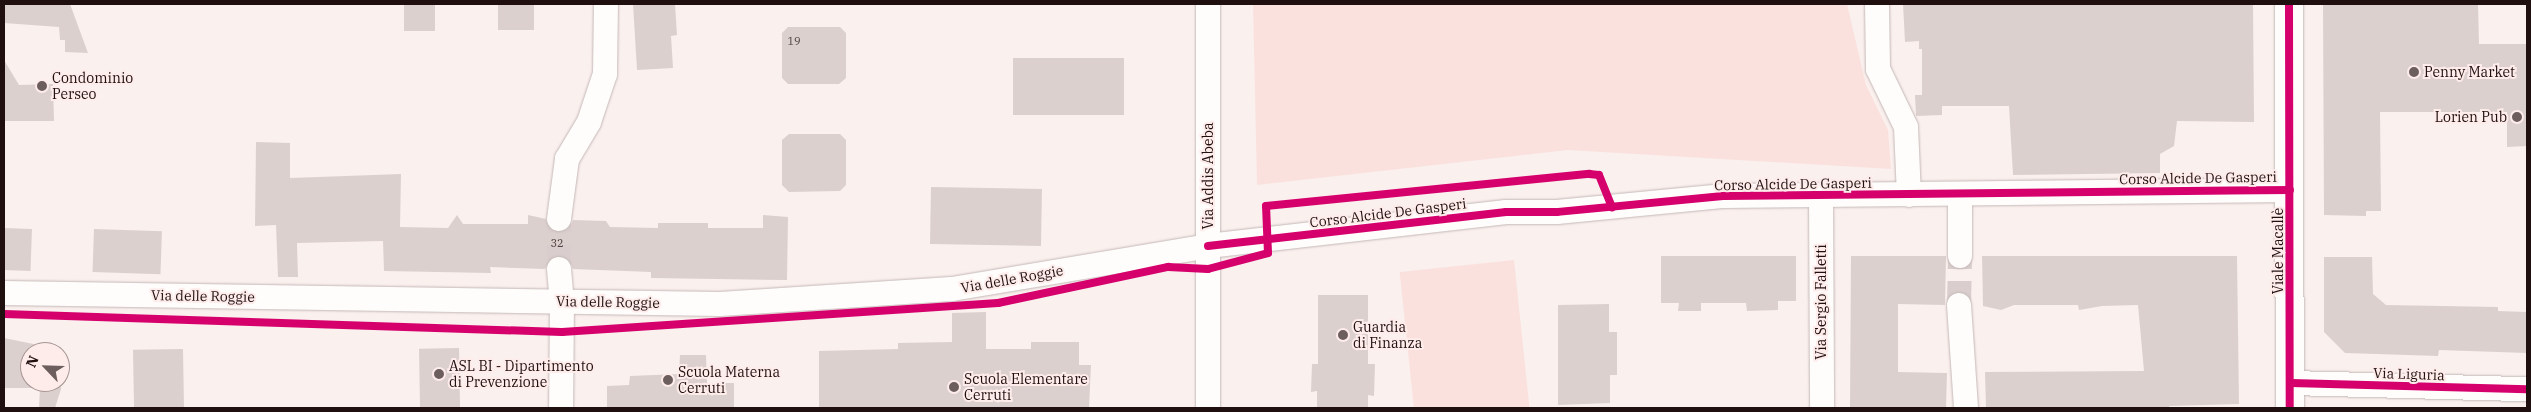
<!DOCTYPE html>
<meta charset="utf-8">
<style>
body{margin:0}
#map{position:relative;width:2531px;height:412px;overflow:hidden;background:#faf0ee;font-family:"IBM Plex Serif",serif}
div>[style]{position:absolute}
.green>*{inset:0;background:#fae1de;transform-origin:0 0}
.building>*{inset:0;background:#dcd0ce;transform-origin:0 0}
.street-tunnel>*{height:24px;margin-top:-12px;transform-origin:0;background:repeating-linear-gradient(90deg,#d9cecd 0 24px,transparent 0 36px)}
.roads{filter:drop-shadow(0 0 1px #c4b8b7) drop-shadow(0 0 1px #c4b8b7)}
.street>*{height:24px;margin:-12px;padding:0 12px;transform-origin:12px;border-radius:12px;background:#fefdfc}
.secondary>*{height:28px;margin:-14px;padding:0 14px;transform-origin:14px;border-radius:14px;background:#fefdfc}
.cycleway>*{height:8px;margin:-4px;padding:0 4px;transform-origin:4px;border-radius:4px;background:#d6006c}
.dots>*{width:14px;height:14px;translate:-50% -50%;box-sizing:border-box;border:2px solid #feecea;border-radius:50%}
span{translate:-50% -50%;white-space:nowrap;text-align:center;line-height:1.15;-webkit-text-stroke:4px #feecea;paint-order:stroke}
.number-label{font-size:11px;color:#4e403f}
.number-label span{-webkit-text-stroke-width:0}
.poi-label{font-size:14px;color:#1f100f}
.left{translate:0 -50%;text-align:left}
.right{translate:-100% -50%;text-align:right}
.street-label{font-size:14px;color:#1f100f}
.frame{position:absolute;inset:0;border:5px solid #1f100f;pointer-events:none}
.north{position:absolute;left:20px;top:342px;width:50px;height:50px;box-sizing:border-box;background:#feecea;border:1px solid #a59492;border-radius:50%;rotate:294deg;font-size:14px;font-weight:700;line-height:20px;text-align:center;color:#1f100f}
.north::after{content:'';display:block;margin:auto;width:18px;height:22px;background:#6c5e5d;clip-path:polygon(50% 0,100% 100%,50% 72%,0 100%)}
</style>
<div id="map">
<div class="green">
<div style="clip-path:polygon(1253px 4px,1847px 4px,1866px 85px,1888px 130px,1891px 169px,1568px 150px,1257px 185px)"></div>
<div style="left:1514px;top:260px;width:149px;height:115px;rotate:84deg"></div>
</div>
<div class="building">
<div style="clip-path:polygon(4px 4px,70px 4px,88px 53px,65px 52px,65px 40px,60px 40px,59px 27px,4px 23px)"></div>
<div style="left:498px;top:4px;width:36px;height:26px"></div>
<div style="clip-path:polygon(633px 4px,675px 4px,677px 35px,671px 36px,673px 68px,637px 70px)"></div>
<div style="clip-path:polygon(1903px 4px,2253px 4px,2254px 122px,2177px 121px,2174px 146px,2160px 154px,2160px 173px,2013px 175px,2009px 106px,1942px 106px,1942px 115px,1916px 116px,1915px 95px,1922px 95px,1922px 49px,1919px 49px,1919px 41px,1905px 42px)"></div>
<div style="clip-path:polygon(2323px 4px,2478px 4px,2479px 44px,2527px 44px,2527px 146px,2507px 147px,2507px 112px,2380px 112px,2381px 211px,2366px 211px,2366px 216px,2324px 215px)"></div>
<div style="left:404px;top:5px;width:31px;height:26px"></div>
<div style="clip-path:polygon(788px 27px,840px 27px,846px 33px,846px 78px,839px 84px,788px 84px,782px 78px,782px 33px)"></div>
<div style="left:1013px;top:58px;width:111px;height:57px"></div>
<div style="clip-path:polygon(4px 60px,19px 85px,53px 84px,54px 121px,4px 121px)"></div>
<div style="clip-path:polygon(789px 134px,840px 134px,846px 140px,846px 185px,840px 191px,789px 192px,782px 185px,782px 140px)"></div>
<div style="clip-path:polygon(256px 142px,290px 143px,290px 178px,401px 174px,400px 227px,448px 228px,457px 215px,463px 224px,528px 224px,528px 215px,546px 219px,550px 230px,558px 233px,570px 228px,573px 220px,606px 221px,610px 227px,658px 228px,658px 223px,708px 223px,708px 228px,763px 228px,763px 215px,788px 217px,787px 280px,651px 278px,651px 272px,573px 269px,570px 261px,558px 255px,551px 258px,545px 269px,490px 267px,491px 273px,384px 271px,383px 241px,297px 243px,298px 277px,278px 277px,276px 225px,255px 226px)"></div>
<div style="left:931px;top:187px;width:111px;height:57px;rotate:1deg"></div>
<div style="left:4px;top:228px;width:28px;height:42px;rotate:2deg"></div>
<div style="left:94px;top:229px;width:68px;height:43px;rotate:2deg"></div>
<div style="clip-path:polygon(1661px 256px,1796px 256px,1796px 301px,1778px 301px,1778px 310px,1747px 311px,1746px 303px,1701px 303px,1701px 311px,1678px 311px,1679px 303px,1661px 303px)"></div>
<div style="clip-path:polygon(1851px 256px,1946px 256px,1945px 305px,1898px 304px,1898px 372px,1947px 373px,1946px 408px,1850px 408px)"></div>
<div style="clip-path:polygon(1982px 256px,2237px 256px,2239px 404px,2169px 406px,2169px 408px,1986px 408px,1985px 372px,2144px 371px,2138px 305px,2102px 306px,2079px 310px,2078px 305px,2014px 305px,2001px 310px,1983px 306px)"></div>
<div style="clip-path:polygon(2324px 257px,2372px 257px,2373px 294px,2386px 305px,2498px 307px,2498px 311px,2527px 312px,2527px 353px,2439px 350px,2438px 356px,2345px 353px,2324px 332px)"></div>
<div style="clip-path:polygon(1318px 295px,1368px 295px,1368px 364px,1375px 364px,1374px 396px,1368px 395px,1368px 408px,1317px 408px,1317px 391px,1311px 392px,1312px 364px,1318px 364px)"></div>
<div style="clip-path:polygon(1609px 304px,1609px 332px,1617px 332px,1617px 375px,1610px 375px,1610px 403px,1558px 405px,1558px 305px)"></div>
<div style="clip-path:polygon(986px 312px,986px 349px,1031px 349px,1031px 342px,1079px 342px,1079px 365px,1091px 365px,1089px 408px,819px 408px,819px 351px,898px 349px,898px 343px,952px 342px,952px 313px)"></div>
<div style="clip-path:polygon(4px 338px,58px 349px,58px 352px,30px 352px,30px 382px,60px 382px,60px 377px,61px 389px,55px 408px,39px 408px,40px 388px,4px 388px)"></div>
<div style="left:459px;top:348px;width:60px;height:40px;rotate:89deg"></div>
<div style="left:183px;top:349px;width:59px;height:50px;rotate:89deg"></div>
<div style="clip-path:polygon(680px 355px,706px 355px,707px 383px,734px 383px,734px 408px,607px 408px,607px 386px,629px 385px,630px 376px,679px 374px)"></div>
</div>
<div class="street-tunnel">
<div style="left:559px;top:269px;width:50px;rotate:-90deg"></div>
<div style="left:1959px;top:305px;width:49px;rotate:-88.8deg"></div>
</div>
<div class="roads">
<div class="street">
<div style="left:1208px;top:4px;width:404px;rotate:90deg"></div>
<div style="left:1877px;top:4px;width:65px;rotate:89.1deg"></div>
<div style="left:1878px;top:69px;width:64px;rotate:64.2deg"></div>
<div style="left:1906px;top:127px;width:68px;rotate:87.5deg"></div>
<div style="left:1821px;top:196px;width:212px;rotate:89.7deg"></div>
<div style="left:559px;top:219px;width:61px;rotate:-82.4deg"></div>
<div style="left:567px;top:159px;width:43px;rotate:-59.3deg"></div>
<div style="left:589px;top:122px;width:51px;rotate:-71.6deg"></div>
<div style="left:605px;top:74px;width:70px;rotate:-89.2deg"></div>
<div style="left:1960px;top:256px;width:62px;rotate:-90deg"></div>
<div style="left:559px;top:269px;width:33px;rotate:85deg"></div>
<div style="left:562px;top:302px;width:106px;rotate:90.5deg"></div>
<div style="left:4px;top:293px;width:716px;rotate:0.88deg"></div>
<div style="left:720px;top:304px;width:232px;rotate:-3.7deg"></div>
<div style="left:952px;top:289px;width:260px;rotate:-9.5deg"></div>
<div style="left:1208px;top:246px;width:300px;rotate:-6.5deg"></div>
<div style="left:1506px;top:212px;width:51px"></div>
<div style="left:1557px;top:212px;width:168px;rotate:-5.5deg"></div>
<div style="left:1724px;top:196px;width:566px;rotate:-0.61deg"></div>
<div style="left:1959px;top:305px;width:103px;rotate:86.1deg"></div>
<div style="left:2291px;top:383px;width:236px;rotate:1.5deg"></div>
</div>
<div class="secondary">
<div style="left:2289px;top:4px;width:404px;rotate:89.9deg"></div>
</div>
</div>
<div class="cycleway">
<div style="left:2289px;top:4px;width:404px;rotate:89.9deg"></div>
<div style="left:1208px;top:246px;width:300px;rotate:-6.5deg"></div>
<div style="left:1506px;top:212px;width:51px"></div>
<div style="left:1557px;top:212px;width:168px;rotate:-5.5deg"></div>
<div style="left:1724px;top:196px;width:566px;rotate:-0.61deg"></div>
<div style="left:4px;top:314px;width:558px;rotate:1.85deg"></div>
<div style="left:562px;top:332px;width:437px;rotate:-3.8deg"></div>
<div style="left:998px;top:303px;width:174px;rotate:-12deg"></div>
<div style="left:1168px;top:267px;width:40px;rotate:2.9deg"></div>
<div style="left:1208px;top:269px;width:62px;rotate:-14.9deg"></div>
<div style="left:1268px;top:253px;width:47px;rotate:-92.4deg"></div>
<div style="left:1266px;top:206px;width:325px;rotate:-5.7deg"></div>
<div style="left:1589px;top:174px;width:10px;rotate:6deg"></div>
<div style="left:1599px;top:175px;width:35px;rotate:68deg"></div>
<div style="left:2291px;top:383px;width:236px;rotate:1.5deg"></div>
</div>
<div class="dots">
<div style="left:2414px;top:72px;background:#6c5e5d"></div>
<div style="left:42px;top:86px;background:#6c5e5d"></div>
<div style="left:2517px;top:117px;background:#6c5e5d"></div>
<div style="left:1343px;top:335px;background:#6c5e5d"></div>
<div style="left:439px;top:374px;background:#6c5e5d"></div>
<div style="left:668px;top:380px;background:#6c5e5d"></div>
<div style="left:954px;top:387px;background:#6c5e5d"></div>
</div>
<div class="number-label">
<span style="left:794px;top:41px">19</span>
<span style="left:557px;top:243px">32</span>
</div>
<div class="poi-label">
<span class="left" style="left:2424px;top:72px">Penny Market</span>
<span class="left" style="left:52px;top:86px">Condominio<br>Perseo</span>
<span class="right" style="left:2507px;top:117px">Lorien Pub</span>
<span class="left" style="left:1353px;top:335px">Guardia<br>di Finanza</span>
<span class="left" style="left:449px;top:374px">ASL BI - Dipartimento<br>di Prevenzione</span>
<span class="left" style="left:678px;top:380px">Scuola Materna<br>Cerruti</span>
<span class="left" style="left:964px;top:387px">Scuola Elementare<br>Cerruti</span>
</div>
<div class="street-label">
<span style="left:1208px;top:176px;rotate:-90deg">Via Addis Abeba</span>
<span style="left:2198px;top:178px;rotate:-1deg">Corso Alcide De Gasperi</span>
<span style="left:1793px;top:184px;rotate:-1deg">Corso Alcide De Gasperi</span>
<span style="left:1388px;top:213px;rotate:-7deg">Corso Alcide De Gasperi</span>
<span style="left:2278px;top:251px;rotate:-90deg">Viale Macallè</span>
<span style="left:1012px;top:279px;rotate:-10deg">Via delle Roggie</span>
<span style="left:203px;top:296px;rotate:1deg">Via delle Roggie</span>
<span style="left:608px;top:302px;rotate:1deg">Via delle Roggie</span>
<span style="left:1821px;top:302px;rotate:-90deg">Via Sergio Falletti</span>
<span style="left:2409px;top:374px;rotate:2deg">Via Liguria</span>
</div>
<div class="frame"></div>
<div class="north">N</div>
</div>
